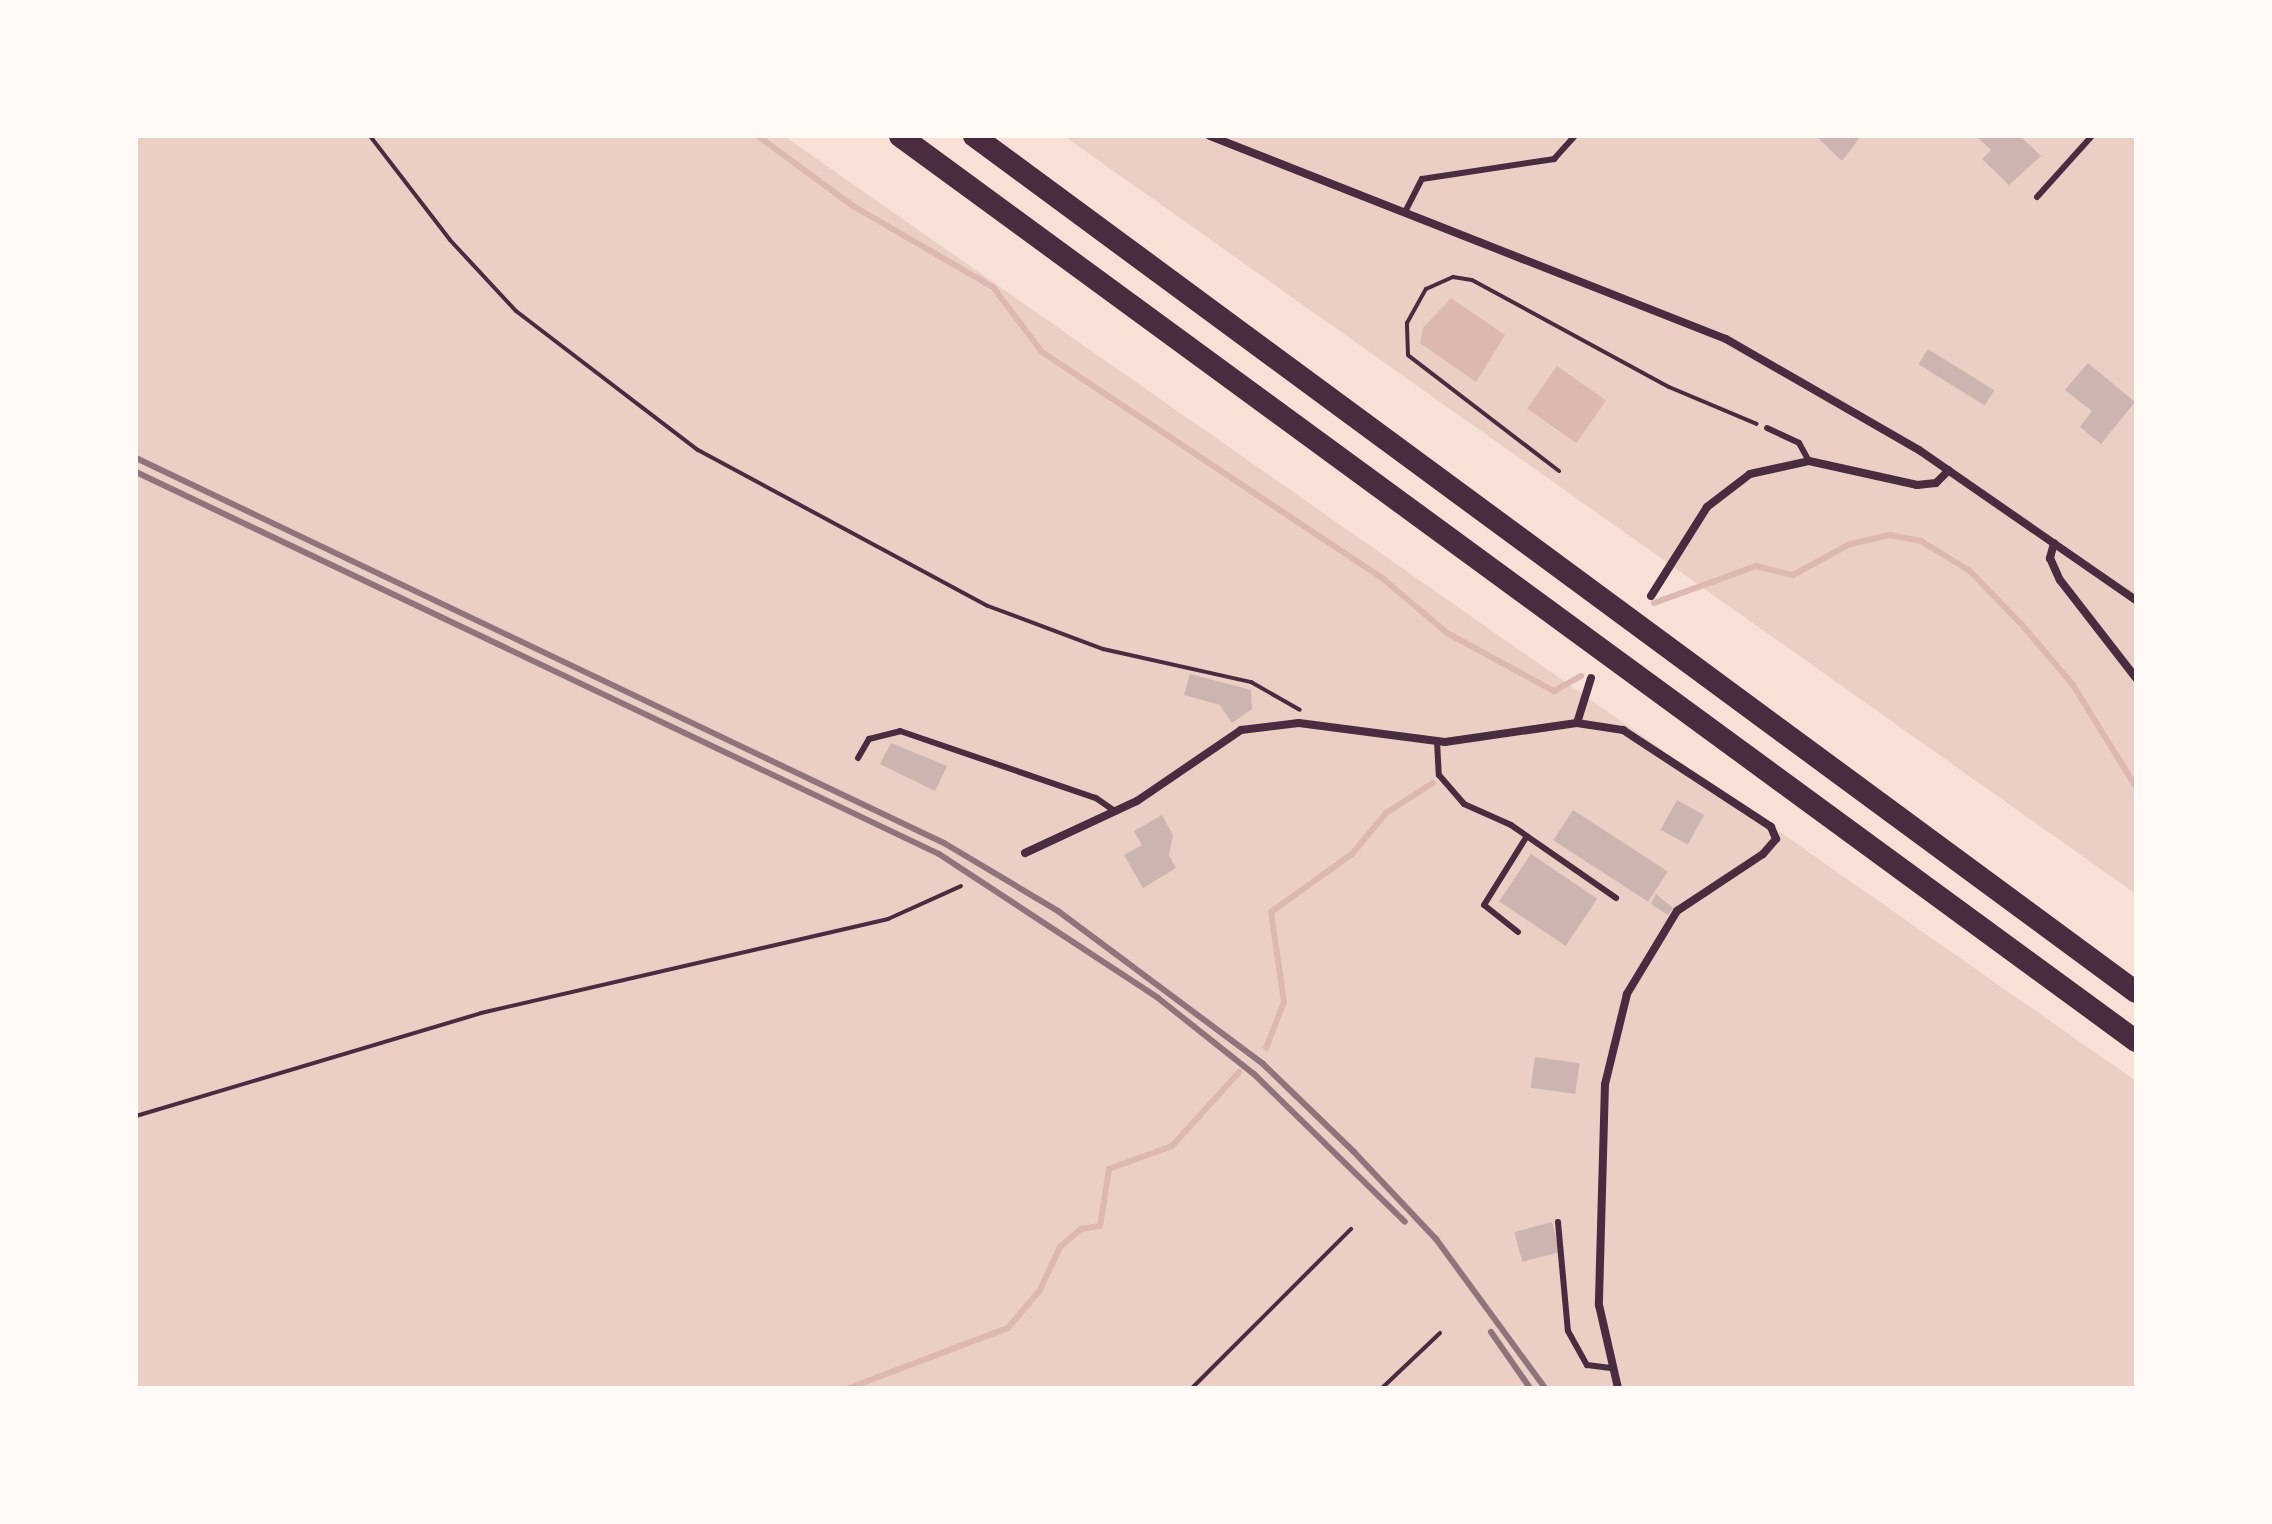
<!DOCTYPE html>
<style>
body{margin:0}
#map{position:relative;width:2272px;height:1524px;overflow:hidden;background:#f7e1d7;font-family:Helvetica,sans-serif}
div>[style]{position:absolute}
.green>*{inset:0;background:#ebcfc5}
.water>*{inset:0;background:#dcb8b0;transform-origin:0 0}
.stream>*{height:6px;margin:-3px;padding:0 3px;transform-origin:3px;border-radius:3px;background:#dcb8b0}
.building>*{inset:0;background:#ccb4b1;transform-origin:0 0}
.path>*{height:4px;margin:-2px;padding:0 2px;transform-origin:2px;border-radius:2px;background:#4a2c40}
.service>*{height:6px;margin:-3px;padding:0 3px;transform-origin:3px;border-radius:3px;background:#4a2c40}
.minor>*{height:8px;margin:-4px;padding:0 4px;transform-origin:4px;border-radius:4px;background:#4a2c40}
.trunk>*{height:22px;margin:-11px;padding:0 11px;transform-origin:11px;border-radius:11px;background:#4a2c40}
.rail>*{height:6px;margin:-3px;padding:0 3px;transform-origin:3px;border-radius:3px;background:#8f747c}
span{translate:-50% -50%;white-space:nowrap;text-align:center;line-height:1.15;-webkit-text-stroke:8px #fffaf5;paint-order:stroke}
.frame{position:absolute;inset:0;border:138px solid #fffaf5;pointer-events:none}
</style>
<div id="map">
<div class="green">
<div style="clip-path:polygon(136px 136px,784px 136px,2136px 1081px,2136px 1388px,136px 1388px)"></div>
<div style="clip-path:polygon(1064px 136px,2136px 136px,2136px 894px)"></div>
</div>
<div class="water">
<div style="clip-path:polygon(1451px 298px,1505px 335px,1476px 382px,1420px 343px,1423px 328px)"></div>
<div style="left:1557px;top:366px;width:60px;height:52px;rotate:35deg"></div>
</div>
<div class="stream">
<div style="left:758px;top:136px;width:118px;rotate:36.4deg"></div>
<div style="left:853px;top:206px;width:162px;rotate:30.1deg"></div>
<div style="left:993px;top:287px;width:81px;rotate:53deg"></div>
<div style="left:1042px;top:352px;width:407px;rotate:33.6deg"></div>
<div style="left:1381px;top:577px;width:87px;rotate:40.3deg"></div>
<div style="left:1447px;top:633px;width:122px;rotate:28.5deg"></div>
<div style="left:1554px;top:691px;width:31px;rotate:-29deg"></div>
<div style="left:1654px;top:603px;width:109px;rotate:-19.9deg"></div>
<div style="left:1756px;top:566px;width:38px;rotate:14deg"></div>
<div style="left:1793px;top:575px;width:65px;rotate:-28.5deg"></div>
<div style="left:1850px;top:544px;width:41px;rotate:-12.7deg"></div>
<div style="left:1890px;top:535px;width:32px;rotate:11deg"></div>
<div style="left:1921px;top:541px;width:57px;rotate:31.5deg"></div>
<div style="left:1970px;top:571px;width:75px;rotate:46.1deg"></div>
<div style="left:2022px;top:625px;width:79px;rotate:49.6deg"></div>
<div style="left:2073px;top:685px;width:120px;rotate:58.3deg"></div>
<div style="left:1266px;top:1048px;width:49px;rotate:-68.6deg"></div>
<div style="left:1284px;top:1002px;width:91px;rotate:-98.2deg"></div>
<div style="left:1271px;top:912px;width:100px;rotate:-35.6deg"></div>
<div style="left:1352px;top:854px;width:53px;rotate:-50.3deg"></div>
<div style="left:1386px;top:813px;width:56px;rotate:-32.6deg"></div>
<div style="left:849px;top:1388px;width:170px;rotate:-20.7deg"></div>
<div style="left:1008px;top:1328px;width:50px;rotate:-49.9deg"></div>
<div style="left:1040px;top:1290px;width:47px;rotate:-65.1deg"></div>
<div style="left:1060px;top:1247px;width:28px;rotate:-41deg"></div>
<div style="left:1081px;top:1229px;width:19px;rotate:-9deg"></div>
<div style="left:1100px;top:1226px;width:58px;rotate:-81deg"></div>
<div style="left:1109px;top:1169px;width:67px;rotate:-20.1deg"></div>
<div style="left:1172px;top:1146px;width:100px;rotate:-47.8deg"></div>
</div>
<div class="building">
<div style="clip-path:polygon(1816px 136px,1861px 136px,1842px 161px)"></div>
<div style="clip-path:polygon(1976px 136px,2020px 136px,2041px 156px,2009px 185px,1982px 159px,1991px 150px)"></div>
<div style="left:1928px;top:349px;width:78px;height:18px;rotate:32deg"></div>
<div style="clip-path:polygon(2088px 363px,2135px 402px,2101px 444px,2080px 427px,2092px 411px,2065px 390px)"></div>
<div style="clip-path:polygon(1190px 674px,1251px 690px,1252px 709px,1232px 723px,1220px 705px,1184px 695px)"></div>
<div style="clip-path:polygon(891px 743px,947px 766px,935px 791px,880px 764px)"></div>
<div style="left:1677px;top:800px;width:31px;height:34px;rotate:29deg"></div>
<div style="left:1573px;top:810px;width:113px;height:36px;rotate:33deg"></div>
<div style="clip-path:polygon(1162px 815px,1173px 835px,1169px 855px,1176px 868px,1143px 888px,1124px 855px,1142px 845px,1134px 831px)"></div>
<div style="left:1531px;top:854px;width:80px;height:57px;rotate:34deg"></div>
<div style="clip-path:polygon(1656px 894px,1673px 908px,1668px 915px,1651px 904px)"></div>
<div style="left:1535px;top:1057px;width:45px;height:31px;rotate:8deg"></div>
<div style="left:1552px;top:1222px;width:31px;height:39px;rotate:75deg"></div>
</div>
<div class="path">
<div style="left:370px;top:136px;width:131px;rotate:52.4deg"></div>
<div style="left:450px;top:240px;width:97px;rotate:47.1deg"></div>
<div style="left:516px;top:311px;width:229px;rotate:37.4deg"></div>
<div style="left:698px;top:450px;width:329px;rotate:28.3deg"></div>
<div style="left:988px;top:606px;width:123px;rotate:20.5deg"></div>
<div style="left:1103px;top:649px;width:152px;rotate:12.6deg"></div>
<div style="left:1251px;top:682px;width:56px;rotate:29.7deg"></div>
<div style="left:1559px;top:471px;width:190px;rotate:-142.5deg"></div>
<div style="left:1408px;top:355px;width:32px;rotate:-92deg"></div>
<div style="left:1407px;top:323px;width:39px;rotate:-61deg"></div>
<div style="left:1426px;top:289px;width:30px;rotate:-24deg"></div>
<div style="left:1453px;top:277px;width:19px;rotate:9deg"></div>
<div style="left:1472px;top:280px;width:224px;rotate:28.5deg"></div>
<div style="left:1669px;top:387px;width:95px;rotate:22.8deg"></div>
<div style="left:136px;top:1116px;width:360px;rotate:-16.6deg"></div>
<div style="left:481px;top:1013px;width:418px;rotate:-13deg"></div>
<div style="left:888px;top:919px;width:80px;rotate:-24.3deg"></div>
<div style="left:1192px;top:1388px;width:225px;rotate:-45deg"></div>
<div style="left:1382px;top:1388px;width:80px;rotate:-43.5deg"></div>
</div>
<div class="service">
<div style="left:2037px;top:197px;width:82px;rotate:-48deg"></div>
<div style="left:1406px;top:210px;width:35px;rotate:-63deg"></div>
<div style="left:1422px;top:179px;width:134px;rotate:-8.6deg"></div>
<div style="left:1554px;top:159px;width:31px;rotate:-48deg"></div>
<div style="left:1767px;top:428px;width:35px;rotate:25deg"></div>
<div style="left:1799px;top:443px;width:21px;rotate:61deg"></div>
<div style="left:1437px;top:741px;width:34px;rotate:87deg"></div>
<div style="left:1439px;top:775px;width:38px;rotate:49deg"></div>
<div style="left:1464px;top:804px;width:51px;rotate:24.1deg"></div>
<div style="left:1511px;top:825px;width:128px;rotate:34.8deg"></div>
<div style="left:858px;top:758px;width:22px;rotate:-60deg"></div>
<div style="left:869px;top:739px;width:32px;rotate:-14deg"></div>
<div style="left:900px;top:731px;width:207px;rotate:18.9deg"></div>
<div style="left:1096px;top:798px;width:24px;rotate:35deg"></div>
<div style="left:1518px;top:932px;width:43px;rotate:-141.5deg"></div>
<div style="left:1484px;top:905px;width:81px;rotate:-58.1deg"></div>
<div style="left:1558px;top:1222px;width:109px;rotate:84.8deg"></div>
<div style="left:1568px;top:1331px;width:39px;rotate:61deg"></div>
<div style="left:1587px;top:1365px;width:26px;rotate:7deg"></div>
</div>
<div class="minor">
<div style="left:1210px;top:136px;width:554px;rotate:21.48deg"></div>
<div style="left:1726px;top:339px;width:223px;rotate:29.9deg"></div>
<div style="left:1919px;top:450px;width:264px;rotate:34.7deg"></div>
<div style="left:2054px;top:543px;width:16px;rotate:105deg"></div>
<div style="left:2050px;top:558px;width:24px;rotate:66deg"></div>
<div style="left:2060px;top:580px;width:124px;rotate:52.2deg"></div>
<div style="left:1651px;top:596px;width:105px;rotate:-57.8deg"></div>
<div style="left:1707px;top:507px;width:54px;rotate:-37.5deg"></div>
<div style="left:1750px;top:474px;width:60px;rotate:-12.4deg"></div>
<div style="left:1809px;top:461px;width:111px;rotate:12.5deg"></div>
<div style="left:1917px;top:485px;width:19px;rotate:-6deg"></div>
<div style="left:1936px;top:483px;width:18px;rotate:-45deg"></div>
<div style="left:1577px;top:723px;width:47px;rotate:-72.7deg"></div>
<div style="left:1025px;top:853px;width:123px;rotate:-24.9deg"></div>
<div style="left:1137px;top:801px;width:126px;rotate:-34.3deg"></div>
<div style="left:1241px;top:730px;width:58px;rotate:-6.9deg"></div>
<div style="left:1299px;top:723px;width:147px;rotate:7.4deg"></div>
<div style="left:1445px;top:742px;width:133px;rotate:-8.2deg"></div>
<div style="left:1577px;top:723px;width:47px;rotate:8.7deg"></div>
<div style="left:1623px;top:730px;width:177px;rotate:33.2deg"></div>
<div style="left:1771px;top:827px;width:13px;rotate:67deg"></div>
<div style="left:1776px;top:839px;width:20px;rotate:131deg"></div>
<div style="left:1763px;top:854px;width:103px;rotate:146.5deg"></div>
<div style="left:1677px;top:911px;width:97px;rotate:121.1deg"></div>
<div style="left:1627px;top:994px;width:93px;rotate:103.7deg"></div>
<div style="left:1605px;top:1084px;width:221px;rotate:91.6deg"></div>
<div style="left:1599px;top:1305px;width:85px;rotate:77.1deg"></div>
</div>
<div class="trunk">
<div style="left:900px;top:136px;width:1532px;rotate:36.21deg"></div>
<div style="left:974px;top:136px;width:1443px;rotate:36.38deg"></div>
</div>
<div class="rail">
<div style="left:136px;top:458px;width:895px;rotate:25.48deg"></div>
<div style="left:944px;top:843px;width:133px;rotate:30.8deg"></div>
<div style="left:1058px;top:911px;width:256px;rotate:36.7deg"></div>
<div style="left:1263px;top:1064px;width:127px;rotate:44deg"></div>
<div style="left:1354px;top:1152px;width:120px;rotate:46.7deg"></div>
<div style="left:1436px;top:1239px;width:185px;rotate:53.8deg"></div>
<div style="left:136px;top:472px;width:889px;rotate:25.44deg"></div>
<div style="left:939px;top:854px;width:262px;rotate:33.3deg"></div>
<div style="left:1158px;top:998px;width:122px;rotate:38.4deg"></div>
<div style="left:1254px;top:1074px;width:211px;rotate:44.4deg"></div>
<div style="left:1491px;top:1332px;width:68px;rotate:55.1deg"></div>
</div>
<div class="frame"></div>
</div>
